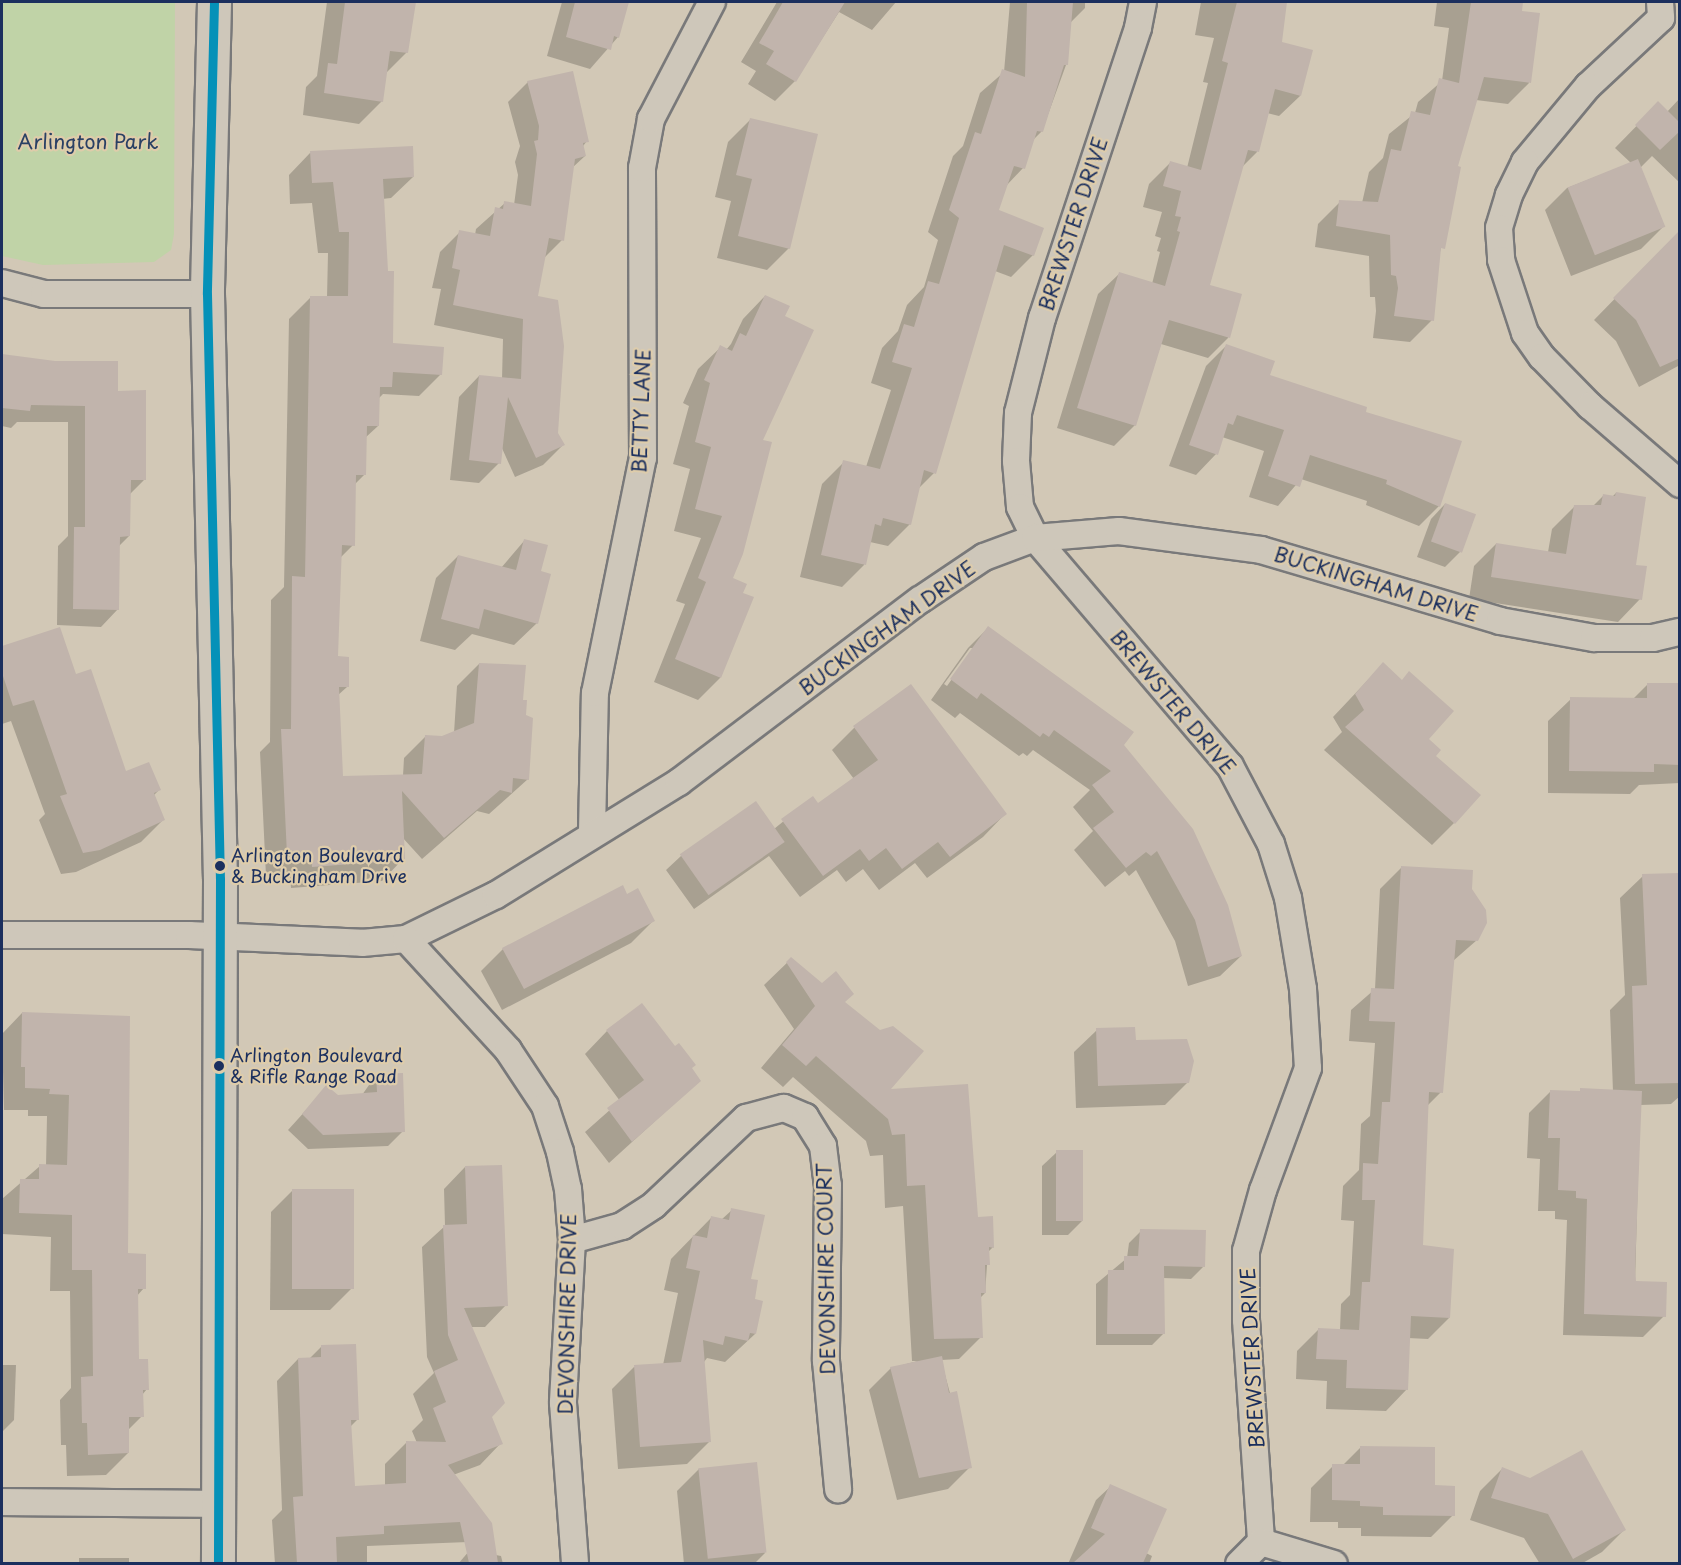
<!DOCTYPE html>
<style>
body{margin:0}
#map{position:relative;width:1681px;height:1565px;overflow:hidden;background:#d2c8b6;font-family:"Playpen Sans",sans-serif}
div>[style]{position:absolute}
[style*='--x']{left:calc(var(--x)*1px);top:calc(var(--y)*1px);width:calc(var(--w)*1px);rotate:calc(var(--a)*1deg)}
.green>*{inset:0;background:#c0d3a7}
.shadow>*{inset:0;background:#0003;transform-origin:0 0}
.building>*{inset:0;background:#c1b4ac;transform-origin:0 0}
.roads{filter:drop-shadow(2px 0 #79797a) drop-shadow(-2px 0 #79797a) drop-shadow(0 2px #79797a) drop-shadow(0 -2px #79797a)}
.street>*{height:26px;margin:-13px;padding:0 13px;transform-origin:13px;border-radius:13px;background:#cec7ba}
.secondary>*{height:33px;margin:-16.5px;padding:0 16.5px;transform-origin:16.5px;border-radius:16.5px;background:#cec7ba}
.bus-1>*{height:9px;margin:-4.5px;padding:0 4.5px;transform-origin:4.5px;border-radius:4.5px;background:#0591b8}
.dots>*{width:16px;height:16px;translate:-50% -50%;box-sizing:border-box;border:3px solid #deccaa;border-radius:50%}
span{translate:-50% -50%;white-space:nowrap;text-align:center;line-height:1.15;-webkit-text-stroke:4.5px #deccaa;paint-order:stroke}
.bus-label{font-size:18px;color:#1b2f5e}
.left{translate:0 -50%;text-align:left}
.park-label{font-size:20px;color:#2a4064}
.street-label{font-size:20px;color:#1b2f5e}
.frame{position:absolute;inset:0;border:3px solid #1b2f5e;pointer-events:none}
</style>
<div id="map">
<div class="green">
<div style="clip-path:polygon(2px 2px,175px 2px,174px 234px,171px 250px,154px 262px,43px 265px,2px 256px)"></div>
</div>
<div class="shadow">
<div style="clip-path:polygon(327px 2px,414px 3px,407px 52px,386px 73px,382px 101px,359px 124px,303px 115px,306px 87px,317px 76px)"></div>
<div style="clip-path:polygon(562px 2px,627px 2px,618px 37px,590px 69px,547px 56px)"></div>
<div style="clip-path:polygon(777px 2px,896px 2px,872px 30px,839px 12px,795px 81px,775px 101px,748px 84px,756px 71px,741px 62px)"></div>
<div style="clip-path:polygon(1010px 2px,1085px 2px,1085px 8px,1070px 23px,1066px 65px,1042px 131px,1033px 140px,1023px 168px,1006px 186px,997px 211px,1033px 255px,1011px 277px,995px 271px,934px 473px,918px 489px,910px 524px,888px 546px,870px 542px,864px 565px,842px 587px,800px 577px,822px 484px,844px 462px,866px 467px,891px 390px,871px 383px,882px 348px,898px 331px,907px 305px,924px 287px,938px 240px,928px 232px,953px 156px,963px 146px,980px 93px,1004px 72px)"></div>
<div style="clip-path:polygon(1201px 2px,1285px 2px,1281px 43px,1300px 96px,1279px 116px,1267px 113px,1257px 152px,1242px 167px,1209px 286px,1241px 295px,1228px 338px,1208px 358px,1161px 344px,1135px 425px,1114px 446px,1057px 428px,1098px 294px,1119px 274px,1152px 284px,1160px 252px,1157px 251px,1161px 238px,1155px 236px,1162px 212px,1143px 207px,1149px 184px,1170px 163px,1187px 168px,1208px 83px,1203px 82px,1214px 38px,1195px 35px)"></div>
<div style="clip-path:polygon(1437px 2px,1521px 2px,1529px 83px,1508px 104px,1476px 100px,1456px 167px,1440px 252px,1432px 320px,1410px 342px,1373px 338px,1376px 311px,1375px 297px,1370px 297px,1369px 256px,1315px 247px,1318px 224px,1340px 202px,1362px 203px,1369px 172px,1383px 158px,1389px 134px,1415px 113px,1418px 102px,1442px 81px,1449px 28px,1434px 26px)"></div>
<div style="clip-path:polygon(528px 82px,587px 141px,583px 146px,585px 156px,572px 168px,562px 240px,543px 259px,536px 297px,557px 433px,563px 445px,543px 465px,515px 477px,501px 446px,499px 463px,479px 483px,450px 480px,459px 397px,479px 376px,502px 379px,503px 339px,434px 325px,441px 289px,432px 288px,440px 252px,460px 232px,475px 235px,476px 229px,505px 203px,514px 205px,518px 175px,515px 162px,520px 146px,508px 102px)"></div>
<div style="clip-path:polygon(1680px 98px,1680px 183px,1652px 156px,1640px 168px,1663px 227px,1641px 249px,1571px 276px,1545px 210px,1567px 188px,1631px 163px,1615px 148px,1658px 104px,1667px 112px)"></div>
<div style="clip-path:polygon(750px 120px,789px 248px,767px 270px,717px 258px,731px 201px,715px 197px,728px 142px)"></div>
<div style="clip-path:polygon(310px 153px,413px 177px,391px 198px,382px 199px,392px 345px,441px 374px,419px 396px,383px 394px,378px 399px,378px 426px,365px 438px,365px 474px,355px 484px,353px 545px,340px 558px,337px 658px,347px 687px,337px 696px,341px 777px,403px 776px,404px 758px,426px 736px,442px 737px,454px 733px,457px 686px,479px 664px,521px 702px,528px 779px,489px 814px,477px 811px,422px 859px,402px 837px,403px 859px,382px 881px,291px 888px,290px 875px,266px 876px,260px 752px,270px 742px,271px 600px,284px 587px,289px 319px,311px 297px,327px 298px,328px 253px,318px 253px,312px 203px,290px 204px,289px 175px)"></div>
<div style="clip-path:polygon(1680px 232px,1680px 365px,1639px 387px,1616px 341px,1594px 320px)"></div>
<div style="clip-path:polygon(765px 296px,783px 317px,731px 578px,720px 678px,698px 700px,654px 682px,685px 604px,676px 601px,701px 538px,674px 531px,690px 469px,673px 464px,689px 406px,683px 403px,698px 369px,721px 347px,726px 350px,731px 344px,743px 319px)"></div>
<div style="clip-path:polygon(1226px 346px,1268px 376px,1364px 413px,1439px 506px,1419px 526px,1366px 505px,1367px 501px,1301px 479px,1278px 506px,1249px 497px,1264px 451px,1222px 437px,1216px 454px,1196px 475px,1169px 466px,1206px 366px)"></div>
<div style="clip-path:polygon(2px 355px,55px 362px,116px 392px,144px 480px,130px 494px,129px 536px,119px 546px,118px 609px,101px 627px,57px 625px,58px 546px,68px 536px,68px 422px,17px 422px,11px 428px,2px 426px)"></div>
<div style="clip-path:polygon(1616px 493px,1640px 599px,1618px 622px,1469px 599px,1474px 566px,1496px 544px,1548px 552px,1552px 529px,1574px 507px,1593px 506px,1603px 496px,1612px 497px)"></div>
<div style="clip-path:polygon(1445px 504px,1460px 552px,1445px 567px,1417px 557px,1431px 519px)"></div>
<div style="clip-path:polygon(524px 541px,539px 572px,537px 623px,514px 645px,472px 634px,455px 650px,420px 641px,436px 578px,458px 556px,501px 568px)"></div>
<div style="clip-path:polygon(evenodd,988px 628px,1122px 745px,1241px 956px,1220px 976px,1188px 986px,1175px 941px,1136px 870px,1129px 876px,1125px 871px,1105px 887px,1074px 850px,1093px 831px,1073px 807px,1090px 790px,1033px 750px,1027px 756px,1023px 753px,1019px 756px,960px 713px,955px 718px,931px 700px,968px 648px,988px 628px,970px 648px,974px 648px,947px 686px,944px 684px,970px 648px)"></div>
<div style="clip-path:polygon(59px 629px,75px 676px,125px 773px,159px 790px,154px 795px,163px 820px,141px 842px,76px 872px,61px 874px,39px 820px,45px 814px,11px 721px,2px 724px,2px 647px)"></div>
<div style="clip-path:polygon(1383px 664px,1427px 739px,1454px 823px,1432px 845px,1324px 750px,1342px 732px,1333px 717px)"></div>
<div style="clip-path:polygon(1648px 684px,1680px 685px,1680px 783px,1639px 785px,1630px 794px,1548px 793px,1548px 721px,1571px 699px,1632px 700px)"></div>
<div style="clip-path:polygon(910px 686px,1005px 814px,983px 837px,927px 878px,915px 863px,879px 890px,863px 869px,846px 882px,837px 870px,800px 897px,769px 856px,694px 909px,666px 870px,681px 856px,774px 829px,812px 798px,818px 805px,854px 779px,832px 750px,854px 728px)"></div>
<div style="clip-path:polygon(1401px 868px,1471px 890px,1477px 940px,1453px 961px,1441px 1092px,1427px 1106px,1421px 1246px,1449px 1318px,1428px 1339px,1408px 1338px,1407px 1389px,1386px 1411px,1326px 1409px,1327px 1381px,1296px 1379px,1297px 1351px,1318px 1330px,1340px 1330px,1341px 1304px,1350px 1295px,1354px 1221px,1341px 1220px,1343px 1186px,1359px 1170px,1361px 1124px,1370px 1116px,1375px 1043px,1349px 1041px,1351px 1010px,1375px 989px,1380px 889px)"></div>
<div style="clip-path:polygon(1643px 876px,1680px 1014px,1680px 1096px,1671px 1104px,1640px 1105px,1635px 1282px,1664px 1316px,1643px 1337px,1563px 1335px,1567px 1220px,1555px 1219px,1555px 1211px,1538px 1211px,1540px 1159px,1527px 1158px,1529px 1113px,1551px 1091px,1613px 1092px,1610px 1010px,1625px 995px,1620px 898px)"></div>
<div style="clip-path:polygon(627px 896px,653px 921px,631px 943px,502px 1010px,481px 971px,503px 949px)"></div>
<div style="clip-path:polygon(791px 959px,843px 1002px,888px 1091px,993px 1247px,988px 1252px,985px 1293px,980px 1298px,981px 1337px,959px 1359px,941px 1360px,970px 1467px,948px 1489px,897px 1500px,869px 1390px,891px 1368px,918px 1361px,912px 1361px,903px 1206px,885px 1208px,883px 1155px,870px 1156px,866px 1141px,793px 1077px,783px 1087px,761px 1068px,794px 1029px,764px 985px)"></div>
<div style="clip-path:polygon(22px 1013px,128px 1018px,127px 1255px,144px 1288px,136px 1297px,138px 1361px,147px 1389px,142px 1395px,142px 1416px,127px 1431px,128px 1453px,106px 1475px,67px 1476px,66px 1445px,61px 1445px,60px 1400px,71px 1388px,70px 1291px,50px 1291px,51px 1237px,2px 1234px,2px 1199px,40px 1166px,46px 1166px,47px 1116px,28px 1116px,28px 1110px,4px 1110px,2px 1034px)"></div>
<div style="clip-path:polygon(1097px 1030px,1134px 1042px,1188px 1082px,1165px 1105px,1076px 1108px,1074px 1052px)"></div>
<div style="clip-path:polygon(607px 1031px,690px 1069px,699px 1081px,609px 1163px,585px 1132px,620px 1101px,585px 1054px)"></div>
<div style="clip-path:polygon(376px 1075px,403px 1131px,388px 1146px,308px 1149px,288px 1130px,327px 1087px,338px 1096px,362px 1095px)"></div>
<div style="clip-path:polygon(1057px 1152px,1083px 1220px,1068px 1235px,1042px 1235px,1042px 1166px)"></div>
<div style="clip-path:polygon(465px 1167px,506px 1305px,485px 1327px,471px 1327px,490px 1417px,501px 1443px,480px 1465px,453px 1475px,468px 1542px,367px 1546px,367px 1564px,275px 1564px,272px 1520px,282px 1510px,277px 1381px,298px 1359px,309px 1359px,321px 1347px,358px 1419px,350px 1427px,354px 1487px,385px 1486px,385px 1464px,406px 1443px,417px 1443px,412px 1431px,423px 1420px,413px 1394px,434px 1373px,427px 1357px,422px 1247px,445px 1226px,444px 1189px)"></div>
<div style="clip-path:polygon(293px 1190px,352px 1288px,330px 1310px,270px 1310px,271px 1212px)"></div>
<div style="clip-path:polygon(732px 1210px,750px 1280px,755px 1334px,725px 1362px,707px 1358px,704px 1362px,709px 1442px,687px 1464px,618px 1469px,612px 1389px,634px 1367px,663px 1365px,678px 1293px,664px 1290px,671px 1259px,711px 1218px,721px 1220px)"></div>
<div style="clip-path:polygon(1141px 1231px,1203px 1267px,1191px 1279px,1163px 1278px,1164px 1333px,1152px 1345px,1096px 1345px,1096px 1284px,1127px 1258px,1129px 1243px)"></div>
<div style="clip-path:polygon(2px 1365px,16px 1365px,14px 1420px,2px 1432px)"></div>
<div style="clip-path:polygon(1361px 1447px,1433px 1487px,1453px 1515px,1431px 1537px,1361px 1536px,1361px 1528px,1338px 1528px,1338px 1522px,1310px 1522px,1311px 1488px,1333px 1466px,1342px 1466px)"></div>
<div style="clip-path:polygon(699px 1469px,765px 1553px,754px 1564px,684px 1564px,677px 1491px)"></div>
<div style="clip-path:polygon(1502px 1469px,1624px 1530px,1602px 1552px,1581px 1564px,1540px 1564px,1524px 1538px,1470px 1520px,1480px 1491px)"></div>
<div style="clip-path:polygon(1111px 1486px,1146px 1553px,1152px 1556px,1149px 1564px,1068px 1564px,1096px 1500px)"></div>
<div style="clip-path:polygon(470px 1550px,501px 1556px,503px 1564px,458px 1564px)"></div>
<div style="left:79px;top:1558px;width:50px;height:8px"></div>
</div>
<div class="building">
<div style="clip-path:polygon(345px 2px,416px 2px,408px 53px,390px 51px,383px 102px,324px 93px,328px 63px,337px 64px)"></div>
<div style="clip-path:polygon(575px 2px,629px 2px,619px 38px,614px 36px,611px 50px,566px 37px)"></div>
<div style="clip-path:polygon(783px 2px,845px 2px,796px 82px,766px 64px,774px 51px,759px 43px)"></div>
<div style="clip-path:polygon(1027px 2px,1073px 2px,1068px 65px,1064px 65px,1043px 132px,1037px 131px,1025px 169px,1014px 166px,999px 210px,1044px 228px,1034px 256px,1004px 245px,936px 474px,924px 470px,911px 525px,883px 518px,881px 526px,875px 524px,866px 565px,821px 555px,843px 460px,880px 469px,912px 368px,892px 362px,904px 324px,914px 327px,928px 281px,939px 284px,959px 218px,949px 210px,975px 132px,981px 134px,1002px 69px,1025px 77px)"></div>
<div style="clip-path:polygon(1237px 2px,1287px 2px,1282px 42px,1313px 50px,1301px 96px,1275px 89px,1259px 152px,1248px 150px,1210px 285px,1242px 294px,1230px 338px,1169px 320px,1136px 426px,1077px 408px,1119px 272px,1165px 286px,1180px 232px,1177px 231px,1181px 217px,1175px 216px,1181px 191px,1163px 186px,1170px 161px,1201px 170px,1228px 63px,1222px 61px)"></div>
<div style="clip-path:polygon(1471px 2px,1523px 2px,1522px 11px,1540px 13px,1531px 83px,1484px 77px,1458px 166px,1461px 167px,1445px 249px,1441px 248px,1434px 321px,1394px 316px,1398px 288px,1396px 276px,1391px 275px,1390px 235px,1336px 226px,1339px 200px,1378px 202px,1391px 149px,1401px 151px,1411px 111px,1430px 115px,1439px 78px,1459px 83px)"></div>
<div style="clip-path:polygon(573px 71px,589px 142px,583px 143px,586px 156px,575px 159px,564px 241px,549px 238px,538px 296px,558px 300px,564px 346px,558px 433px,565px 445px,536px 458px,508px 397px,501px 464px,469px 460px,479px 375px,521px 379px,523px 319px,453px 305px,460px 270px,452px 268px,459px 230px,490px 236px,495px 207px,503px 209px,504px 201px,531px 206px,537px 154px,534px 141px,538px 140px,539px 126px,527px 81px)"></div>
<div style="clip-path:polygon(1658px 101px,1680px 123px,1680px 131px,1660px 150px,1635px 125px)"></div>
<div style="clip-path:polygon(750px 118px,818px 134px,790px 249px,738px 236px,752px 179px,736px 175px)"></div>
<div style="clip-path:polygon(413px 146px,414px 177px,383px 179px,388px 271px,394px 271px,393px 343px,444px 347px,442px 375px,393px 372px,392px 387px,380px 387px,379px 426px,367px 426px,366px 475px,356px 475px,355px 546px,342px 545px,338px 656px,349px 657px,349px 687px,339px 687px,343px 776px,422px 774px,425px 735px,442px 736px,474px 723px,479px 663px,526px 665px,523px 700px,527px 700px,526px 715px,533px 718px,529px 780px,513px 778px,512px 793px,500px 790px,444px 838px,402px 791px,405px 860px,312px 867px,311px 854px,287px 855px,281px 729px,291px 729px,292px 576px,305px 577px,310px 296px,348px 296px,349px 232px,339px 232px,333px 182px,312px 183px,310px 151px)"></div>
<div style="left:1638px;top:159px;width:73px;height:76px;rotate:68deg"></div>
<div style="clip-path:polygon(1680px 230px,1680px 358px,1660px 367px,1636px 320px,1613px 298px)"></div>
<div style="clip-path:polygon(765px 295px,790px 306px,785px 316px,814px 330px,763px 440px,772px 442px,743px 554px,733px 578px,747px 584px,743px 593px,754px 597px,721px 678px,675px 659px,706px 582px,698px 578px,722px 516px,695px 509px,711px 447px,695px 442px,710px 383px,704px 380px,720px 345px,732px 351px,740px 333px,746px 336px)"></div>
<div style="clip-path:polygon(1226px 344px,1275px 361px,1270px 375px,1367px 407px,1366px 412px,1462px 441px,1440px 507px,1386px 484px,1387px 480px,1310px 455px,1300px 487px,1268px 476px,1284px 430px,1237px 415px,1233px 425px,1228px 423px,1218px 455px,1189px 445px)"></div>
<div style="clip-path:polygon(2px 354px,55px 361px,118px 361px,118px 391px,146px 390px,146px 480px,131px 480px,130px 536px,120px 537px,119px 610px,73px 609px,74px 527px,85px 527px,85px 406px,31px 405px,30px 411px,2px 408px)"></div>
<div style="clip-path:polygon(1616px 492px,1646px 497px,1636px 565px,1647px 566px,1642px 600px,1491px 577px,1496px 543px,1566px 554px,1574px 505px,1601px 505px,1603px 494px,1615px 496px)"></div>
<div style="left:1445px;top:503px;width:33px;height:41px;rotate:20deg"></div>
<div style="clip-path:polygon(524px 539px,548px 545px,541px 571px,551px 574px,538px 624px,484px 609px,479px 629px,441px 619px,458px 555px,516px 570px)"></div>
<div style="clip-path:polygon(988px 626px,1134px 732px,1124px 745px,1193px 829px,1228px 905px,1242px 956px,1208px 967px,1195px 920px,1157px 851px,1151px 856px,1146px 852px,1126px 868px,1093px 828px,1114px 812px,1092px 785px,1111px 771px,1054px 730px,1049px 737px,1043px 733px,1040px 737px,981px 693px,977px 699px,950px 679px)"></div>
<div style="clip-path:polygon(60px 627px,76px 674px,91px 669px,126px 771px,149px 762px,161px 790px,154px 793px,165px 820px,100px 850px,83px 853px,60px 796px,67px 794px,34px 700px,13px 706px,2px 673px,2px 646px)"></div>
<div style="clip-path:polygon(1383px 662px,1402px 680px,1409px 671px,1454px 711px,1429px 739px,1441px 750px,1436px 756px,1481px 795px,1455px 824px,1345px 727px,1364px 710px,1355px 694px)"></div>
<div style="clip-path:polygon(1647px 683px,1680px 683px,1680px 765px,1654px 764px,1654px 772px,1569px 771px,1570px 697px,1647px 698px)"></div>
<div style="clip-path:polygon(911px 684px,1007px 814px,950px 857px,938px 842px,902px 869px,886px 848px,869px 861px,860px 849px,823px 876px,781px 819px,813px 796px,818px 803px,878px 760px,853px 726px)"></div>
<div style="left:756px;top:801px;width:50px;height:93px;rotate:55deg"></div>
<div style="clip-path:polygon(1401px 866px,1473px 870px,1472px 889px,1486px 910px,1487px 923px,1478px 941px,1456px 940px,1443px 1093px,1429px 1092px,1423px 1245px,1454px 1249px,1450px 1318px,1411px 1316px,1408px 1390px,1346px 1388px,1347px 1360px,1316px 1359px,1318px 1328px,1359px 1330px,1362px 1282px,1370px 1282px,1375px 1200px,1362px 1200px,1363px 1163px,1378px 1164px,1382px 1102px,1390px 1102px,1395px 1022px,1369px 1021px,1371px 988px,1394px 989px)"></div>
<div style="clip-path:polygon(1680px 873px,1680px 1083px,1635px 1084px,1632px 986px,1647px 985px,1642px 874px)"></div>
<div style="clip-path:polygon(623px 885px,627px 894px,638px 888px,655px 921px,524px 989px,502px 948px)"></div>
<div style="clip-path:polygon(791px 957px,822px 983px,836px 971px,854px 994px,845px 1002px,880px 1030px,893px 1026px,924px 1051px,891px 1089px,968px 1084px,978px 1217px,993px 1216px,994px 1248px,989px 1247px,990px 1265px,985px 1265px,986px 1293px,981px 1293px,983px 1338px,934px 1339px,925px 1185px,907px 1186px,905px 1134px,892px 1135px,888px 1119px,816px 1056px,806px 1066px,782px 1045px,815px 1006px,786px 962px)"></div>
<div style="clip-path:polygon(642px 1003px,675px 1046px,679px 1043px,696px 1065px,692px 1068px,701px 1081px,632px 1142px,607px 1108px,644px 1080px,606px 1030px)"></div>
<div style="clip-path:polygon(22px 1012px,130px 1016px,128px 1253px,146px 1254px,146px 1289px,138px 1289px,139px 1359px,148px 1359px,149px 1390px,143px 1390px,144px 1417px,129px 1417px,129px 1453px,88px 1455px,87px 1423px,82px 1423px,81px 1377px,93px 1376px,92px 1270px,72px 1270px,72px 1215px,19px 1213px,20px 1179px,39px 1179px,39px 1164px,67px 1165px,69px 1095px,49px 1094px,50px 1089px,25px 1088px,25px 1067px,21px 1067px)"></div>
<div style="clip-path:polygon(1135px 1027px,1136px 1040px,1187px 1039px,1194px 1061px,1189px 1083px,1098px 1086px,1096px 1028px)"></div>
<div style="clip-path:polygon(403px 1073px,405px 1132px,323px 1135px,302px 1114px,326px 1085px,338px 1095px,377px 1092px,376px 1074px)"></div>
<div style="clip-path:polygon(1580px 1088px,1642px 1091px,1635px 1269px,1636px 1281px,1667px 1282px,1666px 1317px,1584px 1314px,1587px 1199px,1576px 1198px,1576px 1191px,1558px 1190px,1560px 1138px,1548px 1138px,1550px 1090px,1580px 1091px)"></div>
<div style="left:1056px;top:1150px;width:27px;height:71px"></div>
<div style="clip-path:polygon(502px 1165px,508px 1306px,464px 1308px,505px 1403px,492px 1417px,503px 1444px,448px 1465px,492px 1523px,498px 1563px,469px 1563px,460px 1522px,384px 1526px,384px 1534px,336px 1537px,337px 1563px,297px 1563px,293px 1497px,303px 1496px,298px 1358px,321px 1357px,321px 1345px,356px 1344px,359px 1420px,351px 1420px,355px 1486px,406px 1483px,406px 1441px,446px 1442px,433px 1408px,446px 1402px,434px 1371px,458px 1360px,448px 1335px,443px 1225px,467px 1224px,465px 1166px)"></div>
<div style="left:292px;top:1189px;width:62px;height:100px"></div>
<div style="clip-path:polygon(731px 1208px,765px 1215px,751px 1279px,758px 1280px,755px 1299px,763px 1301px,756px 1334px,750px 1333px,748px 1341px,725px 1336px,723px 1345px,703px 1340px,711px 1442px,640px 1447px,634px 1365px,681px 1362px,700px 1271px,686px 1268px,693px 1235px,707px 1238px,711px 1216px,729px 1220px)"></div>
<div style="clip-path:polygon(1140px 1229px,1206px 1230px,1205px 1267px,1164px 1266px,1165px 1334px,1107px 1334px,1108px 1270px,1124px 1270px,1124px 1256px,1138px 1256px)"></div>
<div style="clip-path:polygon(942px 1356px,949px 1393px,957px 1391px,972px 1468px,919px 1478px,890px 1367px)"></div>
<div style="clip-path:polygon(1360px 1446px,1435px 1447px,1435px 1485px,1455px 1486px,1455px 1516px,1383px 1515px,1383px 1507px,1360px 1506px,1360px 1501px,1332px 1500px,1332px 1464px,1360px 1464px)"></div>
<div style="clip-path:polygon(1582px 1450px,1626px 1530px,1573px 1559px,1548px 1514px,1491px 1498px,1502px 1467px,1530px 1478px)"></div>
<div style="left:757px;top:1462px;width:91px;height:59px;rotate:84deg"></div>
<div style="clip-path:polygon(1110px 1484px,1167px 1509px,1143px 1563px,1073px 1563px,1105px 1534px,1091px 1528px)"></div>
</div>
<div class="roads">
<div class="street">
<div style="--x:1143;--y:2;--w:26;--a:101"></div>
<div style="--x:1138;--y:28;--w:305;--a:108.3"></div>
<div style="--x:1042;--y:318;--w:98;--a:104.2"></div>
<div style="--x:1018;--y:413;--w:48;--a:92.4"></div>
<div style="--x:1016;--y:461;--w:46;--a:85"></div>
<div style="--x:1020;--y:507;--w:34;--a:64"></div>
<div style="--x:1035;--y:538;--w:300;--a:49.5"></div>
<div style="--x:1230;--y:766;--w:88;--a:62.3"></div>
<div style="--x:1271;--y:844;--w:57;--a:72.5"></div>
<div style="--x:1288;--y:898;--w:92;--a:80.6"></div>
<div style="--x:1303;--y:989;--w:79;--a:86.4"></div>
<div style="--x:1308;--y:1068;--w:130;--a:110.2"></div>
<div style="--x:1263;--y:1190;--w:63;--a:105.6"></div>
<div style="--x:1246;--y:1251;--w:69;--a:90"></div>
<div style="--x:1246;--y:1320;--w:223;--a:86.1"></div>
<div style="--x:1261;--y:1542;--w:31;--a:135"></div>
<div style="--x:1660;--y:2;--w:16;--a:86"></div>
<div style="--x:1661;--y:18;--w:100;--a:137"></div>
<div style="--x:1588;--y:86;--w:99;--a:129.7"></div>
<div style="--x:1525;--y:162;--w:37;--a:116"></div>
<div style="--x:1509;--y:195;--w:34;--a:107"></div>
<div style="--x:1499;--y:228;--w:32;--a:86"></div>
<div style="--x:1501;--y:260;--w:77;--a:71.8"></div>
<div style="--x:1525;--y:333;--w:29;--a:55"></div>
<div style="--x:1542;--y:357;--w:69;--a:45.6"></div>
<div style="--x:1590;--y:406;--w:119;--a:40.9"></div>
<div style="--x:2;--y:283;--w:43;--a:14.7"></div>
<div style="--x:44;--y:294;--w:163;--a:0"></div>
<div style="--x:592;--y:832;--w:139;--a:-88.8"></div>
<div style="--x:595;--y:693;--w:240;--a:-78.5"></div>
<div style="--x:643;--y:458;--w:290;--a:-90.2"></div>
<div style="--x:642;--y:168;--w:50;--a:-79.6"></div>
<div style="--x:651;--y:119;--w:132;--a:-62.5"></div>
<div style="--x:2;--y:935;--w:187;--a:0"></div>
<div style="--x:189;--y:935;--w:173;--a:2.6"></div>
<div style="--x:362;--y:943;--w:44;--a:-5.2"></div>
<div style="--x:406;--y:939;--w:100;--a:-26.1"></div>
<div style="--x:496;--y:895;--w:215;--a:-31.7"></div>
<div style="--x:679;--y:782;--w:302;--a:-37.1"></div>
<div style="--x:920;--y:600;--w:77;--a:-33.9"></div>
<div style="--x:984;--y:557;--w:54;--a:-20.4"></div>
<div style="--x:1035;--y:538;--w:84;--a:-4.8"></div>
<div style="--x:1119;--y:531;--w:143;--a:7.6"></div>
<div style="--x:1261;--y:550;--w:249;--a:16.5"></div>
<div style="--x:1500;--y:621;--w:96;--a:10.3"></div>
<div style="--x:1594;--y:638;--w:59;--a:0"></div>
<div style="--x:1653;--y:638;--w:28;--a:-13"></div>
<div style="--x:406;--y:939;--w:151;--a:47.4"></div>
<div style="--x:508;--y:1050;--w:67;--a:56.5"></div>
<div style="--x:545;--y:1106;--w:48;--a:71.9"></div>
<div style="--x:560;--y:1152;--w:38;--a:78"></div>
<div style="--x:568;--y:1189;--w:51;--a:85.5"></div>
<div style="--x:572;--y:1240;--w:163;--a:93.2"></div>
<div style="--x:563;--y:1403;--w:161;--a:85.7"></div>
<div style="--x:572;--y:1240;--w:52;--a:-15.6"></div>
<div style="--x:622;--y:1226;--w:38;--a:-33"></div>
<div style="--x:654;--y:1205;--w:127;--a:-43.4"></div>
<div style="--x:746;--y:1118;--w:39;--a:-15"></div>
<div style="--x:784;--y:1108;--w:23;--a:23"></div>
<div style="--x:805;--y:1117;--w:34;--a:58"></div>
<div style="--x:823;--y:1146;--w:39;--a:83"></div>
<div style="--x:828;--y:1185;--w:176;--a:90.7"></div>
<div style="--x:826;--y:1361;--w:129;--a:84.6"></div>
<div style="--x:2;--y:1502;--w:215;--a:0.5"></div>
<div style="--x:1261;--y:1542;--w:76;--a:16.8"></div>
</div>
<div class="secondary">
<div style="--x:214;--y:2;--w:292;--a:91.4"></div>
<div style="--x:207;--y:294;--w:585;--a:88.73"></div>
<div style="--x:220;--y:879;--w:685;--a:90.17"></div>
</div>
</div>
<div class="bus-1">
<div style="--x:214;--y:2;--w:292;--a:91.4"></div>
<div style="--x:207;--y:294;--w:585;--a:88.73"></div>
<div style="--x:220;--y:879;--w:685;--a:90.17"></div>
</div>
<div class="dots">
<div style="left:220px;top:866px;background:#1b2f5e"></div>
<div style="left:219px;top:1066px;background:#1b2f5e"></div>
</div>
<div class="bus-label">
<span class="left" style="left:231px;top:866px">Arlington Boulevard<br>&amp; Buckingham Drive</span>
<span class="left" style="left:230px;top:1066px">Arlington Boulevard<br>&amp; Rifle Range Road</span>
</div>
<div class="park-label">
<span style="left:88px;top:141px">Arlington Park</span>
</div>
<div class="street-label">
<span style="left:1073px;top:224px;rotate:-72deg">BREWSTER DRIVE</span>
<span style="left:641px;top:411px;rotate:-88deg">BETTY LANE</span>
<span style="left:1376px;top:584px;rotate:17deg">BUCKINGHAM DRIVE</span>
<span style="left:887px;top:628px;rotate:-36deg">BUCKINGHAM DRIVE</span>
<span style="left:1173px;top:702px;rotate:50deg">BREWSTER DRIVE</span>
<span style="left:826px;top:1269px;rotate:-91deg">DEVONSHIRE COURT</span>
<span style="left:567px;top:1314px;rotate:-89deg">DEVONSHIRE DRIVE</span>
<span style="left:1252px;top:1358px;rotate:-93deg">BREWSTER DRIVE</span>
</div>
<div class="frame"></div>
</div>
